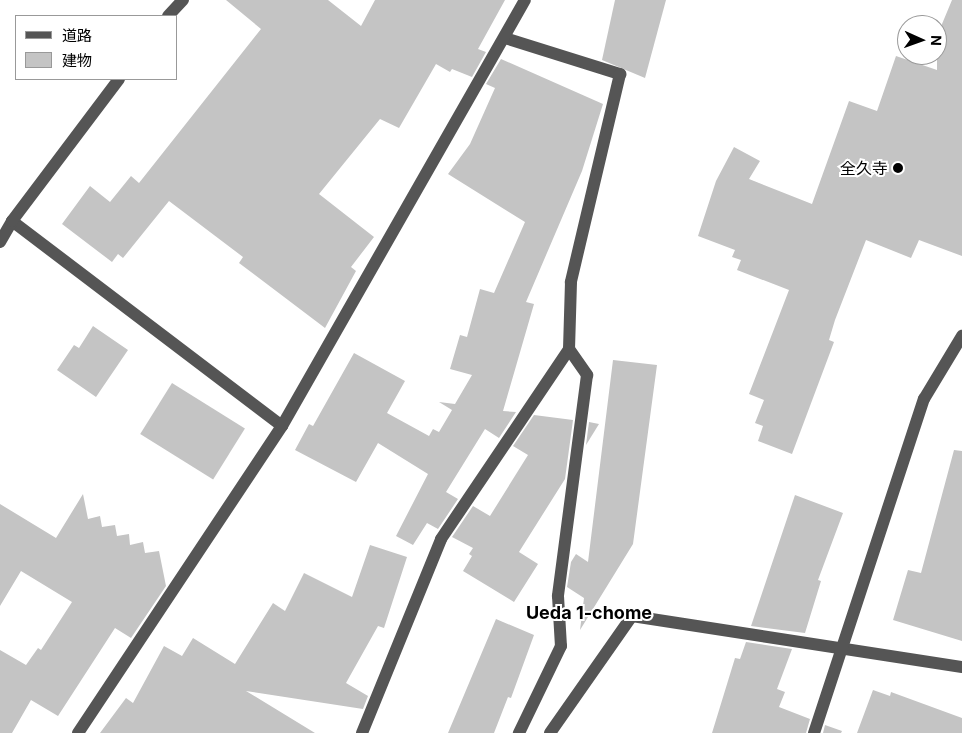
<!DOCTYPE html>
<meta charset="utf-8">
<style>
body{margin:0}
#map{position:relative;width:962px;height:733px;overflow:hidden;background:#fff;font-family:Inter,"Noto Sans JP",sans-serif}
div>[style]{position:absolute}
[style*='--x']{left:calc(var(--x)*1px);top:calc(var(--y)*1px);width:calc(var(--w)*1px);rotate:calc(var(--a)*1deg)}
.building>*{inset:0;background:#c4c4c4;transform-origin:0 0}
.minor>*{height:12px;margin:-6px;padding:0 6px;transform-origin:6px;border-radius:6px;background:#555}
.dots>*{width:14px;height:14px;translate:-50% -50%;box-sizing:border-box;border:2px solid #fff;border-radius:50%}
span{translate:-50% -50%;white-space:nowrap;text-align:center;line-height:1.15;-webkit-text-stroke:4px #fff;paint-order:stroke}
.poi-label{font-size:16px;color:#000}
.right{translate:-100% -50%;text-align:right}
.neighbourhood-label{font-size:18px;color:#000;font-weight:700}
.legend{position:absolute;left:15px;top:15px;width:162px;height:65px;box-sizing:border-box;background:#fff;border:1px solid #999;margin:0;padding:6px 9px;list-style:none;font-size:15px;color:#000}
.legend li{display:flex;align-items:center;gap:10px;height:25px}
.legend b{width:25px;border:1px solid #999}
.north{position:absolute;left:897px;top:15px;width:50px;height:50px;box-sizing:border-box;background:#fff;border:1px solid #999;border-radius:50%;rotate:92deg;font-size:14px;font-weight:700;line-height:20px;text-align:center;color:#000}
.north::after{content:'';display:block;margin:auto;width:18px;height:22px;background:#000;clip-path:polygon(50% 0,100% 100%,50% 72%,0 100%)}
</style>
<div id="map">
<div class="building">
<div style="clip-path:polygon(226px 0,328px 0,361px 26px,375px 0,505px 0,478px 49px,486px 52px,472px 77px,452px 69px,450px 72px,436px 64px,399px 128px,380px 119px,319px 194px,374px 237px,351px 267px,356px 271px,325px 328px,239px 263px,243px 257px,169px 201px,123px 258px,118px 254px,112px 262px,62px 224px,90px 186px,110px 202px,131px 176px,139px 183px,261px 29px)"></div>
<div style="clip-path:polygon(615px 0,666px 0,645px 78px,602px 60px)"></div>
<div style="clip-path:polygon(952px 0,962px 0,962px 256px,919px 240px,911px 258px,866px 240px,835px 320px,829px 340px,834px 342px,792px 454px,758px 441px,763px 426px,755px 423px,764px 400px,749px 394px,789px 290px,737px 270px,741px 260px,732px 257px,735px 250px,698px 236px,716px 181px,734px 147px,760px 161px,749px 179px,812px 204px,849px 101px,877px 111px,896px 56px,937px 70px,937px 36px)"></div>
<div style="clip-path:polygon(501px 59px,603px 104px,582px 171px,526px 302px,534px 304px,503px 411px,516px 412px,499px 438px,485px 429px,446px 492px,458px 499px,438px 529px,427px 523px,413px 545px,396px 536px,428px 474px,378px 443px,356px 482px,295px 450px,309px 424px,313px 426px,354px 353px,405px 381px,387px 413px,429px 436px,433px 429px,439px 432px,452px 410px,439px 402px,455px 404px,472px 375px,450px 369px,460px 335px,467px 337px,480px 289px,494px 293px,525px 222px,448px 174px,470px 144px,495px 88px,486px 84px)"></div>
<div style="clip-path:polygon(93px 326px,128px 350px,96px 397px,57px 370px,74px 345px,79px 348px)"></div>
<div style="clip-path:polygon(613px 360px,657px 365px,633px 544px,580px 630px,584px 598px,567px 587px,571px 562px,576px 554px,588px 562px)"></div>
<div style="left:172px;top:383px;width:86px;height:60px;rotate:32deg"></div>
<div style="clip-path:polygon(534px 415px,573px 420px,565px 479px,519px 552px,538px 564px,514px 602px,463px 571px,472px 556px,469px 554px,473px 548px,452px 537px,473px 506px,490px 516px,528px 455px,513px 446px)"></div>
<div style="clip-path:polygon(589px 422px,599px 424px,586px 445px)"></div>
<div style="clip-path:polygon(954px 450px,962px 451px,962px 641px,893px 620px,908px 570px,921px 573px)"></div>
<div style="clip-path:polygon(83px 494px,88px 519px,100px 516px,102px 527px,115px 525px,117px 536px,129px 534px,130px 545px,143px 542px,145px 553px,159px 551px,166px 586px,131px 638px,115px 628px,58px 716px,31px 700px,12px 733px,0 733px,0 650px,26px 665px,38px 648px,41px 650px,72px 602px,21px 571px,0 606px,0 504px,56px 538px)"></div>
<div style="clip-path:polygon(795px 495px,843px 513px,818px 580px,821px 581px,805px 633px,751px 626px)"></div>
<div style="clip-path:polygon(370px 545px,407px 557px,384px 628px,378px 626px,346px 683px,368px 696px,363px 709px,246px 691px,315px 733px,100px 733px,126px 698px,133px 703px,164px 646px,182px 656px,193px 638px,235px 664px,273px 603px,285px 611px,304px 573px,352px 597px)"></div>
<div style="clip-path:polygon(496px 619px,534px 635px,511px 698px,508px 697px,494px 733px,448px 733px)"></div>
<div style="clip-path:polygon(746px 642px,792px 649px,777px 689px,785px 692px,779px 707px,810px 719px,806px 733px,712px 733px,735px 658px,740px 659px)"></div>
<div style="clip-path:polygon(873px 690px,890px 696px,891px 692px,962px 718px,962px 733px,857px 733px)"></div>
<div style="clip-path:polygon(825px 725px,842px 731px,841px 733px,823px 733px)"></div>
</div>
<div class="minor">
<div style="--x:168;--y:16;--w:22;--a:-47"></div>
<div style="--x:505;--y:38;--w:121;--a:17.4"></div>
<div style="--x:620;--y:74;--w:214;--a:103.3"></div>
<div style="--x:571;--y:282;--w:67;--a:91.7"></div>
<div style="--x:12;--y:221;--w:339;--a:37.2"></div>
<div style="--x:0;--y:242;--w:24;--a:-60"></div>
<div style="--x:12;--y:221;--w:178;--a:-53"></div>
<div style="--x:78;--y:733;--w:369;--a:-56.4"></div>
<div style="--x:282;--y:426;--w:490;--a:-60.3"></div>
<div style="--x:362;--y:733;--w:209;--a:-67.8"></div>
<div style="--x:441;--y:539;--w:229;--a:-56"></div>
<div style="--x:569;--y:349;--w:32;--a:55"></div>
<div style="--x:587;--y:375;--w:223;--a:97.5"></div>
<div style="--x:558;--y:596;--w:50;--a:86.6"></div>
<div style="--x:561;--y:646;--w:97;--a:115.8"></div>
<div style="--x:550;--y:733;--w:143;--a:-55"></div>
<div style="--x:632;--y:616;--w:334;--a:8.8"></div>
<div style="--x:814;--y:733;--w:352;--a:-71.8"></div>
<div style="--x:924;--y:399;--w:74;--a:-58.9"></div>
</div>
<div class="dots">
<div style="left:898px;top:168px;background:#000"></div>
</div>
<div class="poi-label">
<span class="right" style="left:888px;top:168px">全久寺</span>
</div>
<div class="neighbourhood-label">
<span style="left:589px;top:613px">Ueda 1-chome</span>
</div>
<ul class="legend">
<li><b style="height:6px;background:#555"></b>道路</li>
<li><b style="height:14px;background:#c4c4c4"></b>建物</li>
</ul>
<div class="north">N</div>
</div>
